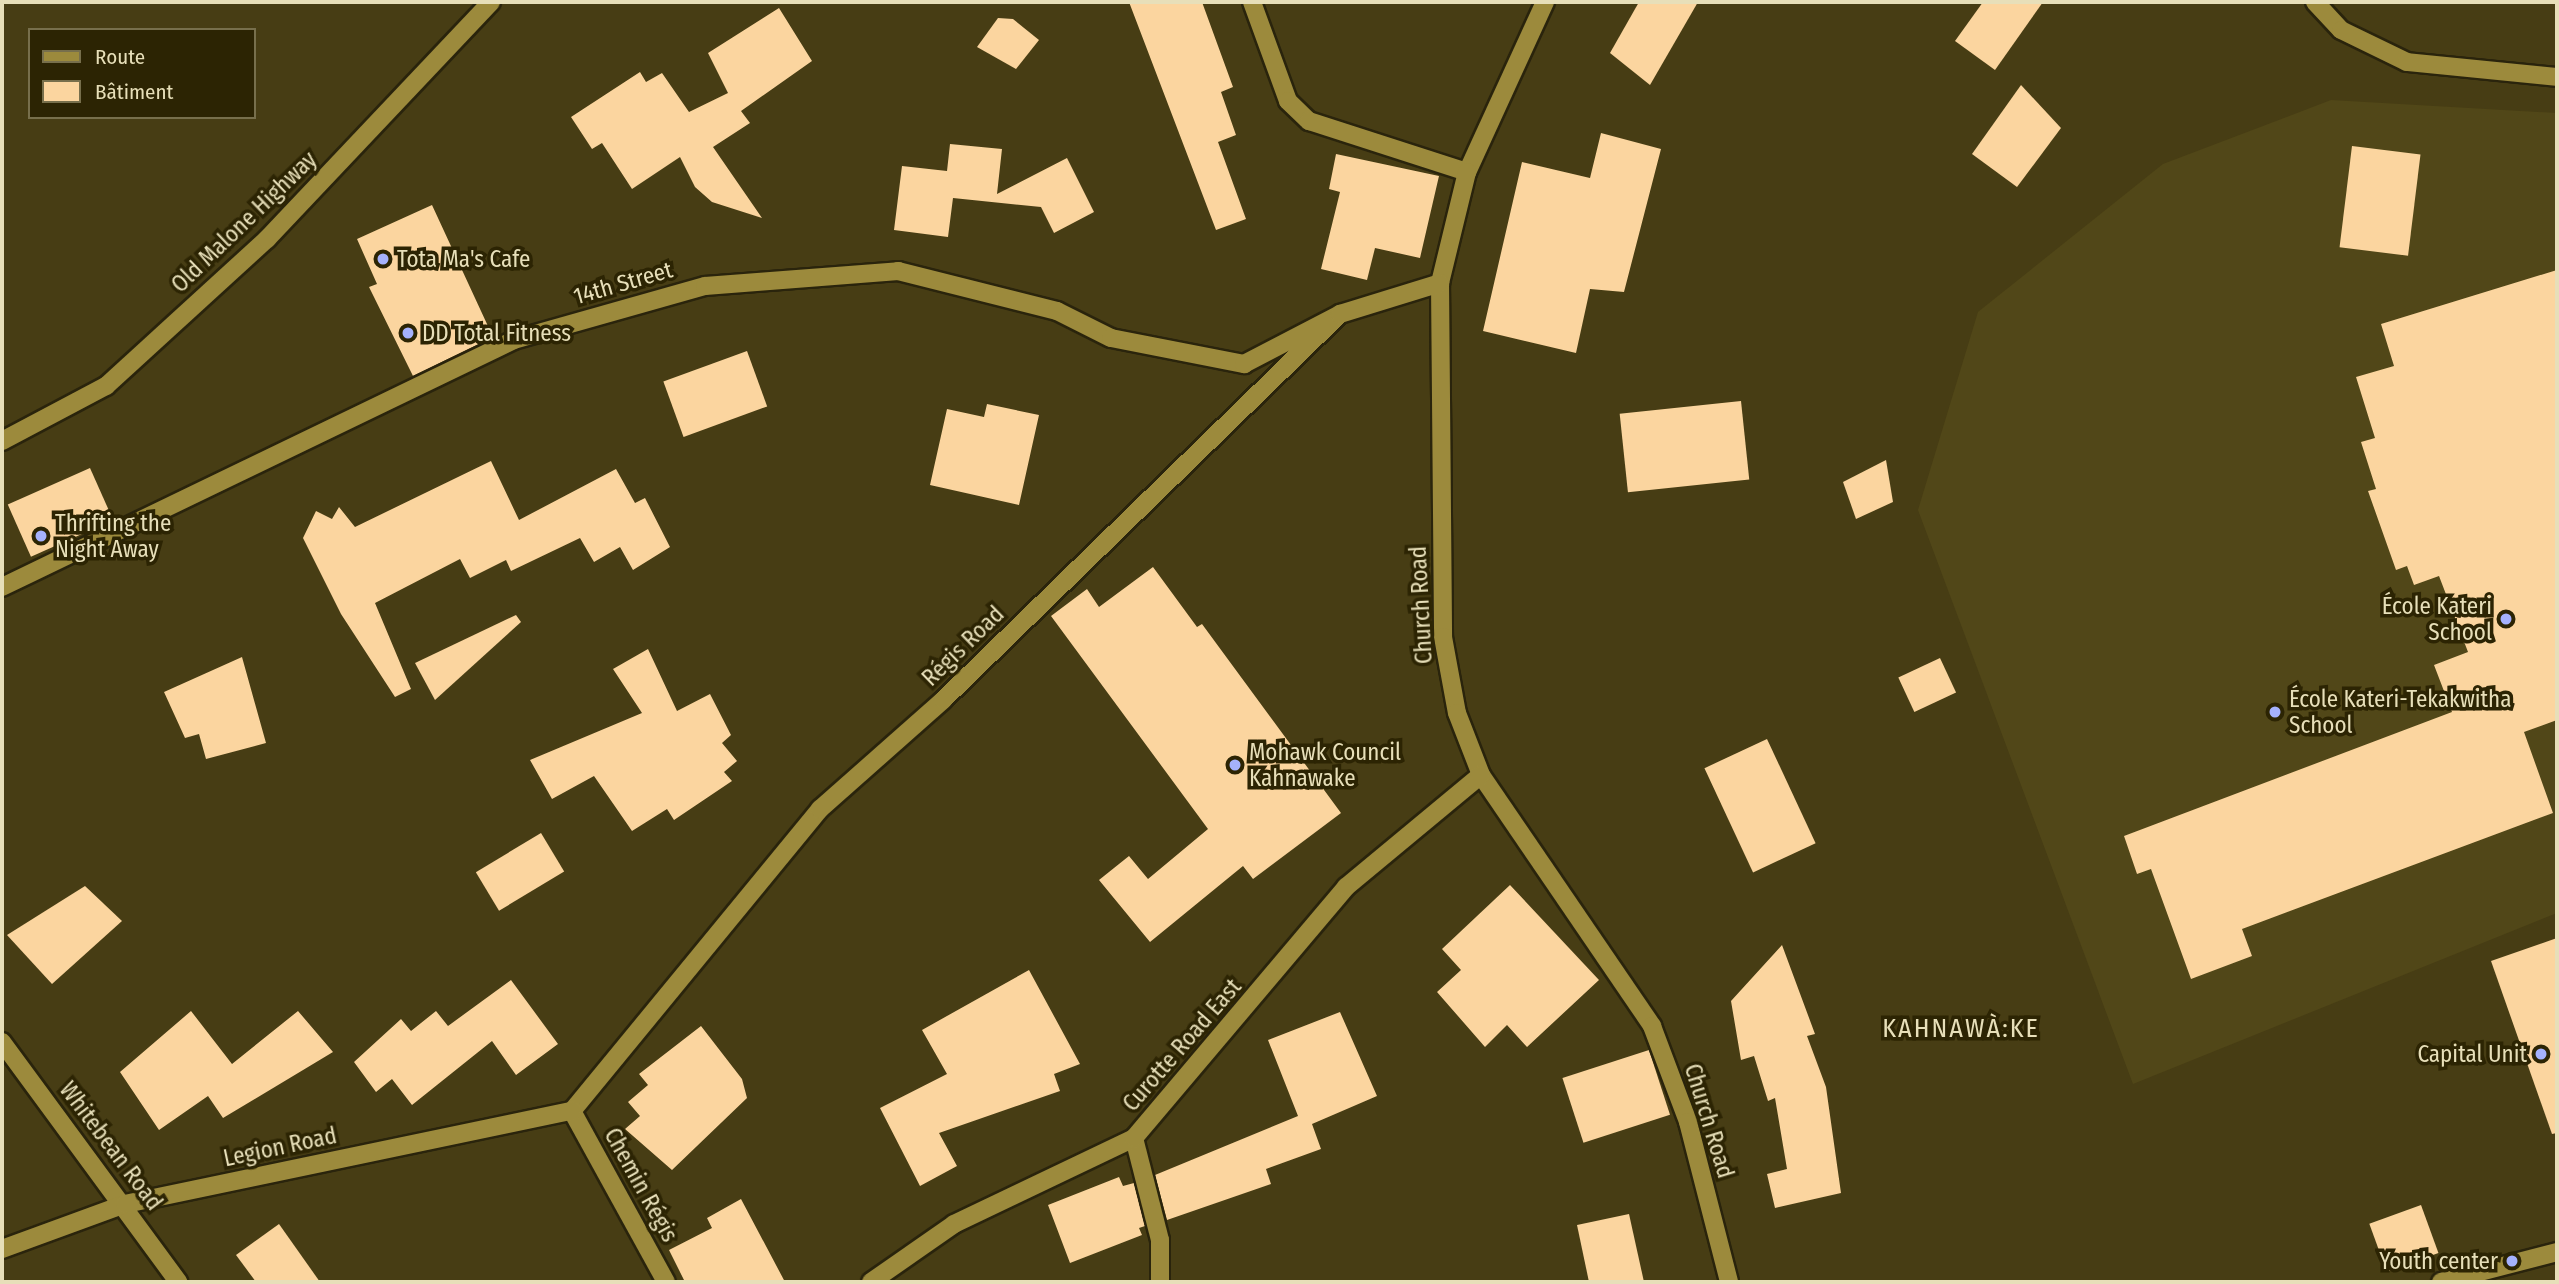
<!DOCTYPE html>
<meta charset="utf-8">
<style>
body{margin:0}
#map{position:relative;width:2559px;height:1284px;overflow:hidden;background:#473d14;font-family:"Fira Sans Condensed",sans-serif}
div>[style]{position:absolute}
[style*='--x']{left:calc(var(--x)*1px);top:calc(var(--y)*1px);width:calc(var(--w)*1px);rotate:calc(var(--a)*1deg)}
.built>*{inset:0;background:#514718}
.building>*{inset:0;background:#fbd59f;transform-origin:0 0}
.roads{filter:drop-shadow(2px 0 #2a240c) drop-shadow(-2px 0 #2a240c) drop-shadow(0 2px #2a240c) drop-shadow(0 -2px #2a240c)}
.street>*{height:18px;margin:-9px;padding:0 9px;transform-origin:9px;border-radius:9px;background:#9c8a3c}
.secondary>*{height:18px;margin:-9px;padding:0 9px;transform-origin:9px;border-radius:9px;background:#9c8a3c}
.dots>*{width:19px;height:19px;translate:-50% -50%;box-sizing:border-box;border:4px solid #2c2403;border-radius:50%}
span{translate:-50% -50%;white-space:nowrap;text-align:center;line-height:1.15;-webkit-text-stroke:7px #2c2403;paint-order:stroke}
.street-label{font-size:23px;color:#e7dfb9}
.poi-label{font-size:23px;color:#e7dfb9}
.left{translate:0 -50%;text-align:left}
.right{translate:-100% -50%;text-align:right}
.quarter-label{font-size:26px;color:#e7dfb9;letter-spacing:2px}
.frame{position:absolute;inset:0;border:4px solid #e7dfb9;pointer-events:none}
.legend{position:absolute;left:28px;top:28px;width:228px;height:91px;box-sizing:border-box;background:#2c2403;border:2px solid #776f4c;margin:0;padding:9px 12px;list-style:none;font-size:21px;color:#e7dfb9}
.legend li{display:flex;align-items:center;gap:14px;height:35px}
.legend b{width:35px;border:2px solid #776f4c}
</style>
<div id="map">
<div class="built">
<div style="clip-path:polygon(2331px 100px,2557px 113px,2557px 913px,2133px 1084px,1918px 510px,1978px 312px,2163px 164px)"></div>
</div>
<div class="building">
<div style="clip-path:polygon(1129px 2px,1202px 2px,1233px 87px,1221px 92px,1236px 135px,1218px 142px,1246px 219px,1216px 230px)"></div>
<div style="clip-path:polygon(1639px 2px,1698px 2px,1650px 85px,1610px 53px)"></div>
<div style="clip-path:polygon(1983px 2px,2043px 2px,1995px 70px,1955px 41px)"></div>
<div style="clip-path:polygon(779px 8px,812px 61px,741px 111px,750px 123px,713px 147px,762px 218px,712px 202px,695px 187px,680px 157px,632px 189px,602px 143px,592px 149px,571px 117px,640px 72px,646px 82px,662px 73px,689px 112px,728px 93px,708px 53px)"></div>
<div style="clip-path:polygon(998px 18px,1013px 19px,1039px 40px,1016px 69px,977px 47px)"></div>
<div style="clip-path:polygon(2021px 85px,2061px 128px,2017px 187px,1972px 154px)"></div>
<div style="clip-path:polygon(1601px 133px,1661px 149px,1624px 292px,1590px 289px,1576px 353px,1483px 331px,1522px 162px,1590px 178px)"></div>
<div style="clip-path:polygon(950px 144px,1002px 149px,997px 194px,1067px 158px,1094px 212px,1054px 233px,1041px 207px,953px 198px,948px 237px,894px 230px,902px 166px,947px 171px)"></div>
<div style="left:2352px;top:146px;width:69px;height:102px;rotate:7deg"></div>
<div style="clip-path:polygon(1336px 154px,1439px 176px,1420px 258px,1375px 248px,1367px 280px,1321px 269px,1340px 192px,1329px 189px)"></div>
<div style="clip-path:polygon(432px 205px,493px 337px,413px 376px,369px 287px,377px 284px,357px 239px)"></div>
<div style="clip-path:polygon(2557px 270px,2557px 720px,2524px 732px,2553px 813px,2242px 929px,2252px 956px,2191px 979px,2151px 869px,2137px 874px,2124px 836px,2452px 712px,2434px 665px,2468px 652px,2439px 576px,2414px 585px,2407px 566px,2396px 570px,2368px 491px,2376px 489px,2361px 442px,2375px 438px,2356px 377px,2394px 366px,2381px 324px)"></div>
<div style="left:747px;top:351px;width:59px;height:89px;rotate:70deg"></div>
<div style="left:1741px;top:401px;width:79px;height:122px;rotate:84deg"></div>
<div style="clip-path:polygon(987px 404px,1039px 415px,1019px 505px,930px 485px,947px 409px,984px 417px)"></div>
<div style="clip-path:polygon(1886px 460px,1893px 502px,1856px 519px,1843px 482px)"></div>
<div style="clip-path:polygon(491px 461px,519px 520px,616px 469px,635px 503px,645px 498px,670px 547px,633px 570px,620px 547px,594px 562px,580px 538px,511px 571px,506px 560px,470px 578px,460px 559px,375px 603px,411px 689px,395px 697px,341px 614px,303px 538px,316px 511px,332px 519px,339px 507px,355px 527px)"></div>
<div style="left:90px;top:468px;width:57px;height:90px;rotate:66deg"></div>
<div style="clip-path:polygon(1153px 567px,1197px 627px,1202px 624px,1341px 813px,1253px 879px,1243px 866px,1150px 942px,1099px 880px,1129px 856px,1148px 879px,1208px 829px,1051px 616px,1087px 589px,1099px 607px)"></div>
<div style="clip-path:polygon(516px 615px,521px 622px,435px 700px,415px 663px)"></div>
<div style="clip-path:polygon(648px 649px,677px 711px,710px 694px,731px 735px,722px 743px,737px 761px,724px 772px,732px 781px,674px 820px,667px 809px,632px 831px,594px 776px,552px 799px,530px 760px,642px 713px,613px 669px)"></div>
<div style="clip-path:polygon(242px 657px,266px 743px,206px 759px,199px 734px,185px 738px,164px 692px)"></div>
<div style="left:1940px;top:658px;width:38px;height:46px;rotate:65deg"></div>
<div style="left:1767px;top:739px;width:115px;height:69px;rotate:65deg"></div>
<div style="left:541px;top:833px;width:45px;height:76px;rotate:59deg"></div>
<div style="clip-path:polygon(1510px 885px,1599px 980px,1527px 1047px,1507px 1025px,1485px 1047px,1437px 992px,1461px 970px,1442px 949px)"></div>
<div style="clip-path:polygon(85px 886px,122px 921px,52px 984px,7px 935px)"></div>
<div style="clip-path:polygon(2557px 938px,2557px 1133px,2552px 1134px,2491px 961px)"></div>
<div style="clip-path:polygon(1782px 945px,1815px 1034px,1807px 1036px,1826px 1087px,1841px 1193px,1775px 1208px,1767px 1174px,1787px 1169px,1775px 1098px,1768px 1101px,1754px 1056px,1741px 1060px,1731px 1001px)"></div>
<div style="clip-path:polygon(1029px 970px,1080px 1064px,1054px 1074px,1060px 1091px,939px 1133px,957px 1166px,920px 1186px,880px 1108px,947px 1074px,922px 1030px)"></div>
<div style="clip-path:polygon(511px 980px,558px 1044px,516px 1075px,492px 1041px,412px 1105px,392px 1079px,376px 1092px,354px 1062px,401px 1019px,411px 1031px,436px 1011px,448px 1026px)"></div>
<div style="clip-path:polygon(191px 1011px,232px 1064px,298px 1011px,333px 1052px,223px 1118px,208px 1096px,159px 1130px,120px 1072px)"></div>
<div style="clip-path:polygon(1340px 1012px,1377px 1096px,1312px 1124px,1321px 1149px,1266px 1169px,1271px 1184px,1167px 1220px,1155px 1175px,1298px 1116px,1268px 1040px)"></div>
<div style="clip-path:polygon(701px 1026px,742px 1079px,747px 1098px,672px 1170px,625px 1129px,640px 1116px,628px 1102px,648px 1085px,639px 1074px)"></div>
<div style="left:1649px;top:1050px;width:68px;height:91px;rotate:72deg"></div>
<div style="clip-path:polygon(1119px 1177px,1123px 1186px,1134px 1183px,1145px 1226px,1139px 1228px,1142px 1235px,1070px 1263px,1048px 1205px)"></div>
<div style="clip-path:polygon(741px 1199px,785px 1282px,685px 1282px,669px 1250px,712px 1228px,707px 1218px)"></div>
<div style="left:2421px;top:1205px;width:51px;height:55px;rotate:70deg"></div>
<div style="clip-path:polygon(1629px 1214px,1644px 1282px,1589px 1282px,1577px 1225px)"></div>
<div style="clip-path:polygon(279px 1224px,320px 1282px,256px 1282px,236px 1255px)"></div>
</div>
<div class="roads">
<div class="street">
<div style="--x:1252;--y:2;--w:105;--a:70"></div>
<div style="--x:1288;--y:101;--w:29;--a:44"></div>
<div style="--x:1309;--y:121;--w:166;--a:17.9"></div>
<div style="--x:1545;--y:2;--w:187;--a:114.6"></div>
<div style="--x:1467;--y:172;--w:114;--a:103.7"></div>
<div style="--x:1440;--y:283;--w:354;--a:89.5"></div>
<div style="--x:1443;--y:637;--w:77;--a:79.6"></div>
<div style="--x:1457;--y:713;--w:66;--a:68.8"></div>
<div style="--x:1481;--y:775;--w:304;--a:55.7"></div>
<div style="--x:1652;--y:1026;--w:103;--a:69.4"></div>
<div style="--x:1688;--y:1122;--w:165;--a:75.6"></div>
<div style="--x:2315;--y:2;--w:38;--a:47"></div>
<div style="--x:2341;--y:30;--w:73;--a:25.9"></div>
<div style="--x:2407;--y:62;--w:151;--a:5.7"></div>
<div style="--x:2;--y:587;--w:568;--a:-25.75"></div>
<div style="--x:514;--y:340;--w:198;--a:-15.8"></div>
<div style="--x:705;--y:286;--w:194;--a:-4.4"></div>
<div style="--x:898;--y:271;--w:164;--a:14.1"></div>
<div style="--x:1057;--y:311;--w:60;--a:26.6"></div>
<div style="--x:1111;--y:338;--w:136;--a:11.1"></div>
<div style="--x:1244;--y:364;--w:108;--a:-27.5"></div>
<div style="--x:2;--y:1042;--w:298;--a:53.7"></div>
<div style="--x:572;--y:1111;--w:391;--a:-50.6"></div>
<div style="--x:820;--y:809;--w:164;--a:-41.5"></div>
<div style="--x:943;--y:700;--w:554;--a:-44.2"></div>
<div style="--x:1340;--y:314;--w:105;--a:-17.2"></div>
<div style="--x:572;--y:1111;--w:195;--a:61.2"></div>
<div style="--x:1134;--y:1138;--w:105;--a:75.7"></div>
<div style="--x:1160;--y:1240;--w:42;--a:90"></div>
<div style="--x:2;--y:1249;--w:131;--a:-20.1"></div>
<div style="--x:125;--y:1204;--w:457;--a:-11.8"></div>
<div style="--x:871;--y:1282;--w:101;--a:-34.9"></div>
<div style="--x:954;--y:1224;--w:199;--a:-25.5"></div>
<div style="--x:1134;--y:1138;--w:329;--a:-49.8"></div>
<div style="--x:1346;--y:887;--w:175;--a:-39.7"></div>
</div>
<div class="secondary">
<div style="--x:2;--y:441;--w:118;--a:-27.9"></div>
<div style="--x:106;--y:386;--w:218;--a:-42.4"></div>
<div style="--x:267;--y:239;--w:326;--a:-46.6"></div>
<div style="--x:2441;--y:1282;--w:120;--a:-14.5"></div>
</div>
</div>
<div class="dots">
<div style="left:383px;top:259px;background:#a5b1fc"></div>
<div style="left:408px;top:333px;background:#a5b1fc"></div>
<div style="left:41px;top:536px;background:#a5b1fc"></div>
<div style="left:2506px;top:619px;background:#a5b1fc"></div>
<div style="left:2275px;top:712px;background:#a5b1fc"></div>
<div style="left:1235px;top:765px;background:#a5b1fc"></div>
<div style="left:2541px;top:1054px;background:#a5b1fc"></div>
<div style="left:2512px;top:1261px;background:#a5b1fc"></div>
</div>
<div class="street-label">
<span style="left:244px;top:222px;rotate:-44deg">Old Malone Highway</span>
<span style="left:623px;top:283px;rotate:-16deg">14th Street</span>
<span style="left:1421px;top:605px;rotate:-93deg">Church Road</span>
<span style="left:963px;top:646px;rotate:-44deg">Régis Road</span>
<span style="left:1182px;top:1045px;rotate:-49deg">Curotte Road East</span>
<span style="left:1709px;top:1121px;rotate:73deg">Church Road</span>
<span style="left:111px;top:1146px;rotate:53deg">Whitebean Road</span>
<span style="left:280px;top:1147px;rotate:-12deg">Legion Road</span>
<span style="left:641px;top:1185px;rotate:61deg">Chemin Régis</span>
</div>
<div class="poi-label">
<span class="left" style="left:397px;top:259px">Tota Ma's Cafe</span>
<span class="left" style="left:422px;top:333px">DD Total Fitness</span>
<span class="left" style="left:55px;top:536px">Thrifting the<br>Night Away</span>
<span class="right" style="left:2492px;top:619px">École Kateri<br>School</span>
<span class="left" style="left:2289px;top:712px">École Kateri-Tekakwitha<br>School</span>
<span class="left" style="left:1249px;top:765px">Mohawk Council<br>Kahnawake</span>
<span class="right" style="left:2527px;top:1054px">Capital Unit</span>
<span class="right" style="left:2498px;top:1261px">Youth center</span>
</div>
<div class="quarter-label">
<span style="left:1961px;top:1029px">KAHNAWÀ:KE</span>
</div>
<div class="frame"></div>
<ul class="legend">
<li><b style="height:9px;background:#9c8a3c"></b>Route</li>
<li><b style="height:19px;background:#fbd59f"></b>Bâtiment</li>
</ul>
</div>
